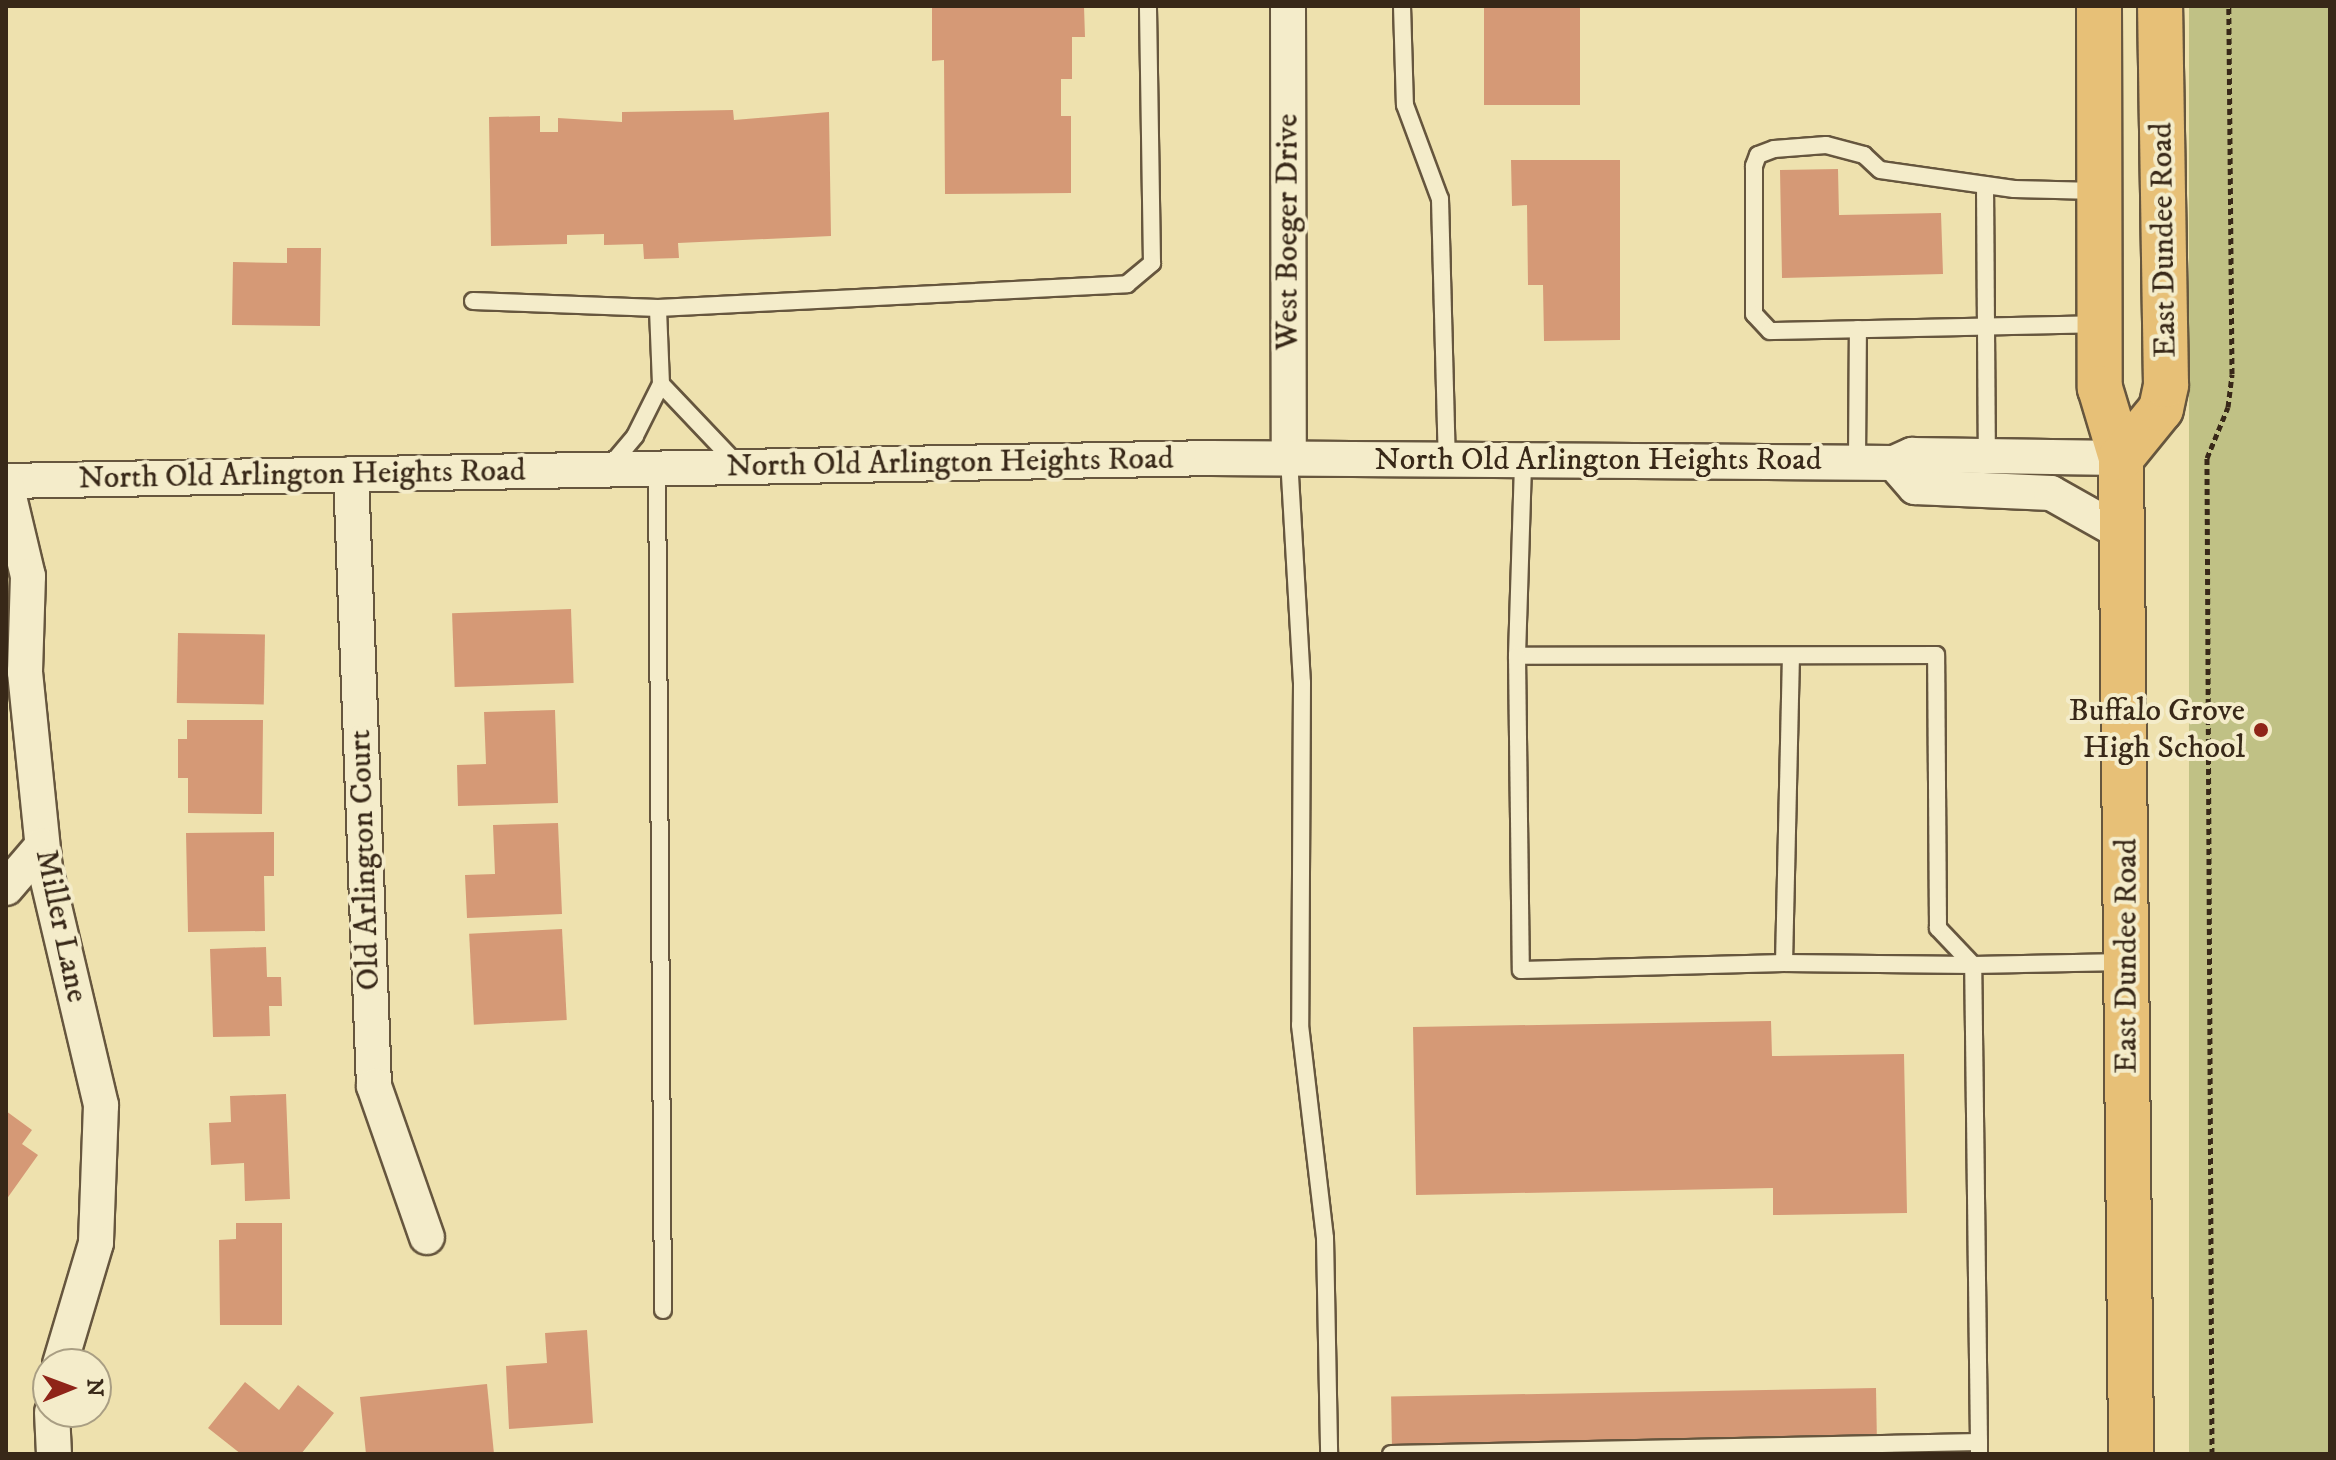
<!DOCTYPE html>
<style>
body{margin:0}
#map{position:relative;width:2336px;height:1460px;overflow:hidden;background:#eee1ae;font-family:"IM FELL DW Pica",serif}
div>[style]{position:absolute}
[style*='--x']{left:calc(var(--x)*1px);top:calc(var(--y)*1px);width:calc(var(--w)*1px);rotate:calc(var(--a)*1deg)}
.green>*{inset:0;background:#c0c185;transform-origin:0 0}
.building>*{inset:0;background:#d59976;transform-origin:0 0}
.path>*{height:5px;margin-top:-2.5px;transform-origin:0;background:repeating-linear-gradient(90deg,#382818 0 6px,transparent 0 10px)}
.roads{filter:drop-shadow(2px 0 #66563e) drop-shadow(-2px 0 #66563e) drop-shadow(0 2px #66563e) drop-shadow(0 -2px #66563e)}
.service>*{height:16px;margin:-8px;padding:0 8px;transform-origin:8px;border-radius:8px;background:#f4ecca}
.minor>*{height:34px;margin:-17px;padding:0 17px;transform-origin:17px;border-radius:17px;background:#f4ecca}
.primary>*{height:44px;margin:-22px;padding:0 22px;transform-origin:22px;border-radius:22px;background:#e7c077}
.dots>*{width:22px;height:22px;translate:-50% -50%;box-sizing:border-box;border:4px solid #f4ecca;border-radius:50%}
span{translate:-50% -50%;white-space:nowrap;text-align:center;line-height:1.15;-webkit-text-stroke:8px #f4ecca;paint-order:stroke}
.street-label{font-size:32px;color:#382818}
.poi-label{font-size:32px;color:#382818}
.right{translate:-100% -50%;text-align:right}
.frame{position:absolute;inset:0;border:8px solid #382818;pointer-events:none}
.north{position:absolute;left:32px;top:1348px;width:80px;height:80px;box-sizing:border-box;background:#f4ecca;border:2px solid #a99e83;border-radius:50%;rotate:89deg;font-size:22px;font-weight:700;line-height:32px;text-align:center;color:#382818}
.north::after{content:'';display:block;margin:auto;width:28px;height:36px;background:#8f2418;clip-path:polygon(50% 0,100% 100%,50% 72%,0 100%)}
</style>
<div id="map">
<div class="green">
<div style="left:2189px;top:6px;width:141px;height:1448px"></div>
</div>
<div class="building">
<div style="clip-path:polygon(932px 6px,1084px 6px,1085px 37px,1072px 37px,1072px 79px,1061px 79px,1061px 116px,1071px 116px,1071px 193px,945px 194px,944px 60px,932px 61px)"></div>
<div style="left:1484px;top:6px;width:96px;height:99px"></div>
<div style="clip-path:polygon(733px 110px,734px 120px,829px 112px,831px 236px,678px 243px,679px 258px,644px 259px,643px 244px,604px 245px,604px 234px,567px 235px,567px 244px,491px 246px,489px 117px,540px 116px,540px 132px,558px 132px,558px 118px,622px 122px,622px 112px)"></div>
<div style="clip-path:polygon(1511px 160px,1620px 160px,1620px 340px,1544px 341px,1543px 285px,1528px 285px,1527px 205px,1512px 206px)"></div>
<div style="clip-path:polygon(1838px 169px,1839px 215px,1941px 213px,1943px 274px,1782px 278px,1780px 170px)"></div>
<div style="clip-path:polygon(287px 248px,321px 248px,320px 326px,232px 325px,233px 262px,287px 263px)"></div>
<div style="left:571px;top:609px;width:74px;height:119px;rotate:88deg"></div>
<div style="left:178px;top:633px;width:87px;height:70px;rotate:1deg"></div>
<div style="clip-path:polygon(555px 710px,558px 803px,458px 806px,457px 765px,486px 764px,484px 712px)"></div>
<div style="clip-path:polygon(187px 720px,263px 720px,262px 814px,188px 813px,188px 778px,178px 778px,178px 739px,187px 739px)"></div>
<div style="clip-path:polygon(558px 823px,562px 914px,467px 918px,465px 875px,495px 874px,493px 825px)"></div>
<div style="clip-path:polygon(274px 832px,274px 876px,264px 876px,265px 931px,188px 932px,186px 833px)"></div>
<div style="left:562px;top:929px;width:91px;height:93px;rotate:87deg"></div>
<div style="clip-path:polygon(266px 947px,267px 977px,281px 977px,282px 1006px,269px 1006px,270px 1036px,213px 1037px,210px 949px)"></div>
<div style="clip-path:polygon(1771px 1021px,1772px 1056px,1904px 1054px,1907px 1213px,1773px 1215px,1773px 1188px,1416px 1195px,1413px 1027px)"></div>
<div style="clip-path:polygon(286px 1094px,290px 1199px,245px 1201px,244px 1163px,211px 1165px,209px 1123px,231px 1122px,230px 1096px)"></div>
<div style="clip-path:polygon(6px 1111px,32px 1130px,22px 1144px,38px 1155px,6px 1200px)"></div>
<div style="clip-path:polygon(236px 1223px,282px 1223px,282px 1325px,220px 1325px,219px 1240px,236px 1239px)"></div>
<div style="clip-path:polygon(587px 1330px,593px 1423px,509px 1429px,506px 1366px,547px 1363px,545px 1333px)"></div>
<div style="clip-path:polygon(245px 1382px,279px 1410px,298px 1385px,334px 1413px,301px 1454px,241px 1454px,208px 1428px)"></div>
<div style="clip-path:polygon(487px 1384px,494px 1454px,366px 1454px,360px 1397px)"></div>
<div style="left:1876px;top:1388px;width:66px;height:485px;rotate:89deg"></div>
</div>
<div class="path">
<div style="--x:2212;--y:1454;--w:996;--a:-90.29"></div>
<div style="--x:2207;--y:458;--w:55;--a:-67.6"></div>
<div style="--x:2228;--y:407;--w:33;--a:-83"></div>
<div style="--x:2232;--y:374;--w:368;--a:-90.5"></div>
</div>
<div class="roads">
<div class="service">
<div style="--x:1402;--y:6;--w:99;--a:88.3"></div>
<div style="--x:1405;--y:105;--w:100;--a:69.6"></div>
<div style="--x:1440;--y:199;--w:260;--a:88.5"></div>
<div style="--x:1985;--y:185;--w:271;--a:89.6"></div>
<div style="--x:2097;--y:191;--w:83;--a:-178.6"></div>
<div style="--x:2014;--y:189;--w:135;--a:-171.9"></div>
<div style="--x:1880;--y:170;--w:22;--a:-137"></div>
<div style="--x:1864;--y:155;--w:39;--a:-165"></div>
<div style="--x:1826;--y:145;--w:52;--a:175.6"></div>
<div style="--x:1774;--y:149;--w:17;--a:159"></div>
<div style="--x:1758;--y:155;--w:12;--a:110"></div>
<div style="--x:1754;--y:166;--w:148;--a:90"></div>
<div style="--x:1754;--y:314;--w:23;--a:47"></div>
<div style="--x:1770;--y:331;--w:329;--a:-1.2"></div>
<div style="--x:473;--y:301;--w:185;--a:2.2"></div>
<div style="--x:658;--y:308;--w:470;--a:-2.9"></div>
<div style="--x:1127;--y:284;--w:33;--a:-40"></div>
<div style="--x:1152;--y:263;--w:257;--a:-90.9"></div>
<div style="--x:661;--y:384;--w:110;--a:46.5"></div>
<div style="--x:1289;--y:458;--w:225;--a:86.7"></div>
<div style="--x:1302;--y:683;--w:342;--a:90.3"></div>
<div style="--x:1300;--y:1025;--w:214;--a:83.3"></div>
<div style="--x:1325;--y:1238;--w:216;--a:88.9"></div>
<div style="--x:1857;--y:462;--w:133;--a:-89.6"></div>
<div style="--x:610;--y:466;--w:39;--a:-50"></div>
<div style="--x:635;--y:436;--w:58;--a:-63.4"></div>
<div style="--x:661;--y:384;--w:76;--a:-92.3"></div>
<div style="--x:657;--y:470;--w:840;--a:89.59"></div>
<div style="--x:1517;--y:656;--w:196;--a:-88.2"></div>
<div style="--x:1784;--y:963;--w:307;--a:-88.7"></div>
<div style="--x:1979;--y:1442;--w:477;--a:-90.7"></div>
<div style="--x:1973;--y:965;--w:51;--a:-133.4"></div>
<div style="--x:1938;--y:928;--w:273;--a:-90.4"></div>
<div style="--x:1936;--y:655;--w:419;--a:179.9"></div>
<div style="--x:1517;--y:656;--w:314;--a:89.3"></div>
<div style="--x:1521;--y:970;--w:263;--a:-1.5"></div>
<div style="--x:1784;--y:963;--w:189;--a:0.6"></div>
<div style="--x:1973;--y:965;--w:152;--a:-1.1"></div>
<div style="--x:1391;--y:1454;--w:588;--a:-1.17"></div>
<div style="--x:1979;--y:1442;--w:12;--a:90"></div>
</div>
<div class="minor">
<div style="--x:1288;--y:6;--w:452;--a:89.9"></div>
<div style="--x:1894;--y:463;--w:32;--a:49"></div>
<div style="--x:1915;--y:487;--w:136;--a:2.5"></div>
<div style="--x:2051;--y:493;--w:81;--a:29.4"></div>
<div style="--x:351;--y:474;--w:612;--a:87.85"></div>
<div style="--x:374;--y:1086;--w:160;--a:70.7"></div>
<div style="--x:6;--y:481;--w:1205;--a:-1.09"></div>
<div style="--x:1211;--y:458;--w:683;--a:0.42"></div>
<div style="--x:1894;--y:463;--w:20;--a:-24"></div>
<div style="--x:1912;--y:455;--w:209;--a:0.8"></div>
<div style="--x:6;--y:484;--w:95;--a:76.6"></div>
<div style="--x:28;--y:576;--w:96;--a:91.8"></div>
<div style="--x:25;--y:672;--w:197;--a:84.2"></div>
<div style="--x:45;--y:868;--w:244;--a:76.7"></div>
<div style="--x:101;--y:1105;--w:138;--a:92.1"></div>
<div style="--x:96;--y:1243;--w:126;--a:106.6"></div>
<div style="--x:6;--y:888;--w:55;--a:-49.4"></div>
<div style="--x:52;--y:1412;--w:42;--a:87.3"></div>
</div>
<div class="primary">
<div style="--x:2099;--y:6;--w:382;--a:89.9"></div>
<div style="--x:2100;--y:388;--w:73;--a:73.3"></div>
<div style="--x:2121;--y:458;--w:996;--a:89.42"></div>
<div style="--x:2121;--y:458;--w:63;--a:-50.8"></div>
<div style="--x:2161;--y:409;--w:25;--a:-78"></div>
<div style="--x:2166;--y:385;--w:379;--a:-90.9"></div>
</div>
</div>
<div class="dots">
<div style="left:2261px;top:730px;background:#8f2418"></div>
</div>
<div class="street-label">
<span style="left:1288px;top:232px;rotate:-90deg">West Boeger Drive</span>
<span style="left:2164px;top:240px;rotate:-91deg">East Dundee Road</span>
<span style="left:1598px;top:460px">North Old Arlington Heights Road</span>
<span style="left:950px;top:463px;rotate:-1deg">North Old Arlington Heights Road</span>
<span style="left:302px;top:475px;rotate:-1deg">North Old Arlington Heights Road</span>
<span style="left:365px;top:860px;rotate:-92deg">Old Arlington Court</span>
<span style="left:61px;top:926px;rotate:78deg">Miller Lane</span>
<span style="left:2127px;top:956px;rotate:-90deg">East Dundee Road</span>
</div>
<div class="poi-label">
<span class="right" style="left:2245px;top:730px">Buffalo Grove<br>High School</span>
</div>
<div class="frame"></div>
<div class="north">N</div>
</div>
